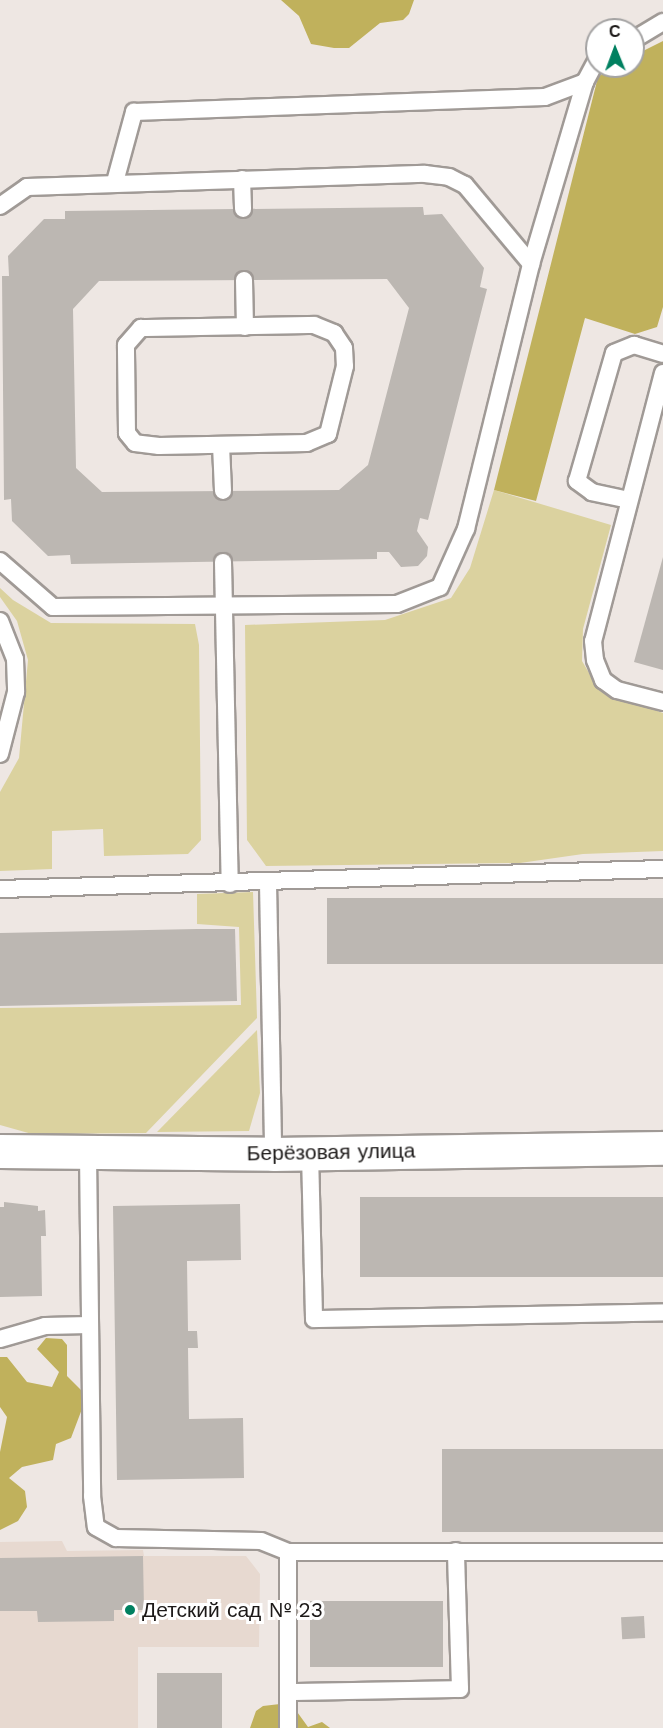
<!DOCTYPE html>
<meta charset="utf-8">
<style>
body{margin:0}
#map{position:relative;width:663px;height:1728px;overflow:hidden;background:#eee7e3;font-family:"Work Sans",sans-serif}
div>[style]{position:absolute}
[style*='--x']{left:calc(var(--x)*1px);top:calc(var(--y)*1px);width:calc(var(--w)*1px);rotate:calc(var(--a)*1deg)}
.built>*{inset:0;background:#e7d9d0}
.green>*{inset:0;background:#dbd29f}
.forest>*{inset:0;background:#c0b15c}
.building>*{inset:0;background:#bcb7b2;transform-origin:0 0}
.roads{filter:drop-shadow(2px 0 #a09a96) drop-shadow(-2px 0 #a09a96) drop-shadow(0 2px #a09a96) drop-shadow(0 -2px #a09a96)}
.service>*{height:16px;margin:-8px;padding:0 8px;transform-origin:8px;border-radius:8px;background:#fff}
.minor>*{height:33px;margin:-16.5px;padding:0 16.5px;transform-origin:16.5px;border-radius:16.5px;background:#fff}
.dots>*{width:16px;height:16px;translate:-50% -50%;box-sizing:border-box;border:3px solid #fff;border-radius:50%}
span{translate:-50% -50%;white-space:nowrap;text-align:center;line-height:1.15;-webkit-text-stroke:6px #fff;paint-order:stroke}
.street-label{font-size:21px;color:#1c1918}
.poi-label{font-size:21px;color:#1c1918}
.left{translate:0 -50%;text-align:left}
.north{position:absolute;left:585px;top:18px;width:60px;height:60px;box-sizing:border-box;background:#fff;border:2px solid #a4a3a3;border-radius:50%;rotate:359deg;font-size:16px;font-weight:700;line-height:24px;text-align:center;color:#1c1918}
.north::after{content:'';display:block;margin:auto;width:21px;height:27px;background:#008060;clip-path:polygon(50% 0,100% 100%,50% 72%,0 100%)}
</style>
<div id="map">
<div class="built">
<div style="clip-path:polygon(62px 1541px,67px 1551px,143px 1550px,144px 1556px,246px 1556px,260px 1574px,259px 1647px,138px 1647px,138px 1728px,0 1728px,0 1542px)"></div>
</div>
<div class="green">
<div style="clip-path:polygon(494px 490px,611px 525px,583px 629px,582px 661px,599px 690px,663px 713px,663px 851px,583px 854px,520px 863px,266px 866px,247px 840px,245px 625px,385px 620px,451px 598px,470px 568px)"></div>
<div style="clip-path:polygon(0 588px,13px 600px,51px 623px,195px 624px,199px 645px,201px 840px,188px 854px,104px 856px,103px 829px,52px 831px,52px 869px,0 871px,0 792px,19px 758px,28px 660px,17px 621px,0 597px)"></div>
<div style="clip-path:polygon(253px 892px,257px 1018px,146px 1133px,32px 1134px,0 1125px,0 1008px,241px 1005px,239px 927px,197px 924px,197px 894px)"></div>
<div style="clip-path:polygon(257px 1030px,260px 1093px,249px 1131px,157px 1132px)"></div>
</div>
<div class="forest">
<div style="clip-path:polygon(281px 0,414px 0,409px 14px,403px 20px,380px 23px,349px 48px,334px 48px,311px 44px,299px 16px)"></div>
<div style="clip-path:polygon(663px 41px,663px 307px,657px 327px,635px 334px,585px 318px,536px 501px,494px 490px,598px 77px,613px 66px,633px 66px,633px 56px)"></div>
<div style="clip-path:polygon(46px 1338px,62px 1339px,67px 1345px,67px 1376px,84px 1393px,85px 1401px,71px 1438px,56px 1444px,53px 1460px,22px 1467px,9px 1478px,25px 1491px,27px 1507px,18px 1521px,0 1530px,0 1452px,7px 1417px,0 1407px,0 1357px,7px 1357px,27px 1382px,52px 1387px,59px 1372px,37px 1349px)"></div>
<div style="clip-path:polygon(280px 1704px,295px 1709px,308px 1727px,322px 1722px,330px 1728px,250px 1728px,256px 1711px,263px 1706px)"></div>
</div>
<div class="building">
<div style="clip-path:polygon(evenodd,423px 207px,424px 215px,442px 214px,484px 268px,480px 287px,487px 289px,428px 520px,420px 518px,417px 531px,428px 547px,427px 556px,418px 566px,401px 567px,389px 552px,377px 552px,377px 559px,71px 564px,70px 555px,48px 556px,12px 521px,11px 499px,4px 500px,2px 276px,9px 276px,8px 256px,44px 219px,65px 219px,65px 211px,423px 207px,387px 279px,409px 308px,368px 465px,339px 490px,102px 492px,76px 468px,73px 309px,99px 281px,387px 279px)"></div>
<div style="clip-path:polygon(663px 557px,663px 670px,634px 662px)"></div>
<div style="left:663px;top:898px;width:66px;height:336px;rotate:90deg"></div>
<div style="clip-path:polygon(197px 929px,235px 929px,237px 1001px,0 1006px,0 933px)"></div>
<div style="left:663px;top:1197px;width:80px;height:303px;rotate:90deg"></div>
<div style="clip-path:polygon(4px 1202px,38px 1206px,38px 1211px,45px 1210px,46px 1236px,41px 1236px,42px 1296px,0 1297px,0 1207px,4px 1207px)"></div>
<div style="clip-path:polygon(240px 1204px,241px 1260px,187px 1261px,188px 1331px,197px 1331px,198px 1348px,188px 1348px,189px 1419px,243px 1418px,244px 1478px,117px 1480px,113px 1206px)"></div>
<div style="left:663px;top:1449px;width:83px;height:221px;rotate:90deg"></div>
<div style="clip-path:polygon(143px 1556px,144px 1610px,114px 1610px,114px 1621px,38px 1622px,37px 1611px,0 1611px,0 1558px)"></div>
<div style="left:443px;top:1601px;width:66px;height:133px;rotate:90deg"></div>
<div style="left:644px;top:1616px;width:22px;height:23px;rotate:87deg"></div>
<div style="left:157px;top:1673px;width:65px;height:55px"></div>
</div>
<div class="roads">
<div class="service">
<div style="--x:633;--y:40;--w:35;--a:-31"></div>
<div style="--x:242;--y:179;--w:30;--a:88"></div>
<div style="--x:115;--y:182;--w:73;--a:-74.8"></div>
<div style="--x:134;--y:112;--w:411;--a:-2.1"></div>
<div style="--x:545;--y:97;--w:43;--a:-20.6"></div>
<div style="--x:585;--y:82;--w:26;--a:-62"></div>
<div style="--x:0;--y:206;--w:33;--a:-35"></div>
<div style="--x:27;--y:187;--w:398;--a:-1.9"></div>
<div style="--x:425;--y:174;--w:24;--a:7"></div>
<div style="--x:449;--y:177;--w:18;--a:27"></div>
<div style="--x:465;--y:185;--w:103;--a:50.1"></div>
<div style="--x:244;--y:280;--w:47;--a:88.8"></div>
<div style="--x:314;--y:325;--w:22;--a:22"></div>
<div style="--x:334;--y:333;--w:18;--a:56"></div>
<div style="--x:344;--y:348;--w:18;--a:87"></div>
<div style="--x:345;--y:366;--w:70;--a:104"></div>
<div style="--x:328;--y:434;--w:23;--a:157"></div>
<div style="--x:307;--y:443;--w:148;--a:178.8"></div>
<div style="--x:159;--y:446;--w:24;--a:-173"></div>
<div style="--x:135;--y:443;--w:13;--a:-129"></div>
<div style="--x:127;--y:433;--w:88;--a:-90.7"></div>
<div style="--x:126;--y:345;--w:23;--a:-49"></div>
<div style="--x:141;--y:328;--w:173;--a:-1"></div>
<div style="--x:663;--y:373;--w:277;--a:104.6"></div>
<div style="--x:593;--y:641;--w:19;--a:84"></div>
<div style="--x:595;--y:660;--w:22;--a:68"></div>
<div style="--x:603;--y:680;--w:17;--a:36"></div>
<div style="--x:617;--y:690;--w:48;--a:14.6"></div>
<div style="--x:221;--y:445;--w:46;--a:87.5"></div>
<div style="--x:629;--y:500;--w:38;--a:-168"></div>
<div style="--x:592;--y:492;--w:19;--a:-144"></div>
<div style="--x:577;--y:481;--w:133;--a:-73.9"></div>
<div style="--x:614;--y:353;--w:22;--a:-22"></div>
<div style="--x:634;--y:345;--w:30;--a:17"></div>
<div style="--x:0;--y:561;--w:70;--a:41"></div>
<div style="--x:53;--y:607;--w:344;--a:-0.5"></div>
<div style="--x:397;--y:604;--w:46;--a:-21.6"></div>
<div style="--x:440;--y:587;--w:64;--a:-65.9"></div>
<div style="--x:466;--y:529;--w:273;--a:-76.2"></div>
<div style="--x:531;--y:264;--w:190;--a:-73.5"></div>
<div style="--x:223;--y:562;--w:322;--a:88.8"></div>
<div style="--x:0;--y:621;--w:41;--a:68.5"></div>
<div style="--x:15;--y:659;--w:33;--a:88"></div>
<div style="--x:16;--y:692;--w:64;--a:104.5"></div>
<div style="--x:268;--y:883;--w:271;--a:88.9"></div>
<div style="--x:0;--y:889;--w:663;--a:-1.73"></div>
<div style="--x:310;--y:1153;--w:166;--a:88.6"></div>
<div style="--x:314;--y:1319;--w:349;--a:-1.1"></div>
<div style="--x:88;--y:1154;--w:342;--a:89.3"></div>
<div style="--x:92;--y:1496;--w:31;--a:83"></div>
<div style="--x:96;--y:1527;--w:23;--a:29"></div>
<div style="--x:116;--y:1538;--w:145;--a:1.2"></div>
<div style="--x:261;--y:1541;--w:29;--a:22"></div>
<div style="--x:0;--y:1339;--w:47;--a:-16.1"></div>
<div style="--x:45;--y:1326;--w:44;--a:-1.3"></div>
<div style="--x:289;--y:1692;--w:171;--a:-1"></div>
<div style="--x:460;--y:1689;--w:138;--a:-91.7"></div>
<div style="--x:288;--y:1728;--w:176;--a:-90"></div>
<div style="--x:288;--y:1552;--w:375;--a:0"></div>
</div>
<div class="minor">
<div style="--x:0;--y:1151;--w:273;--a:0.6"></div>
<div style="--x:273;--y:1154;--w:390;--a:-0.9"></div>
</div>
</div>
<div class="dots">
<div style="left:130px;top:1610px;background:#008060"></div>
</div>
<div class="street-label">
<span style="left:331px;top:1152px;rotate:-1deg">Берёзовая улица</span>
</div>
<div class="poi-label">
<span class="left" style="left:142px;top:1610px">Детский сад № 23</span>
</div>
<div class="north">С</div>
</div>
